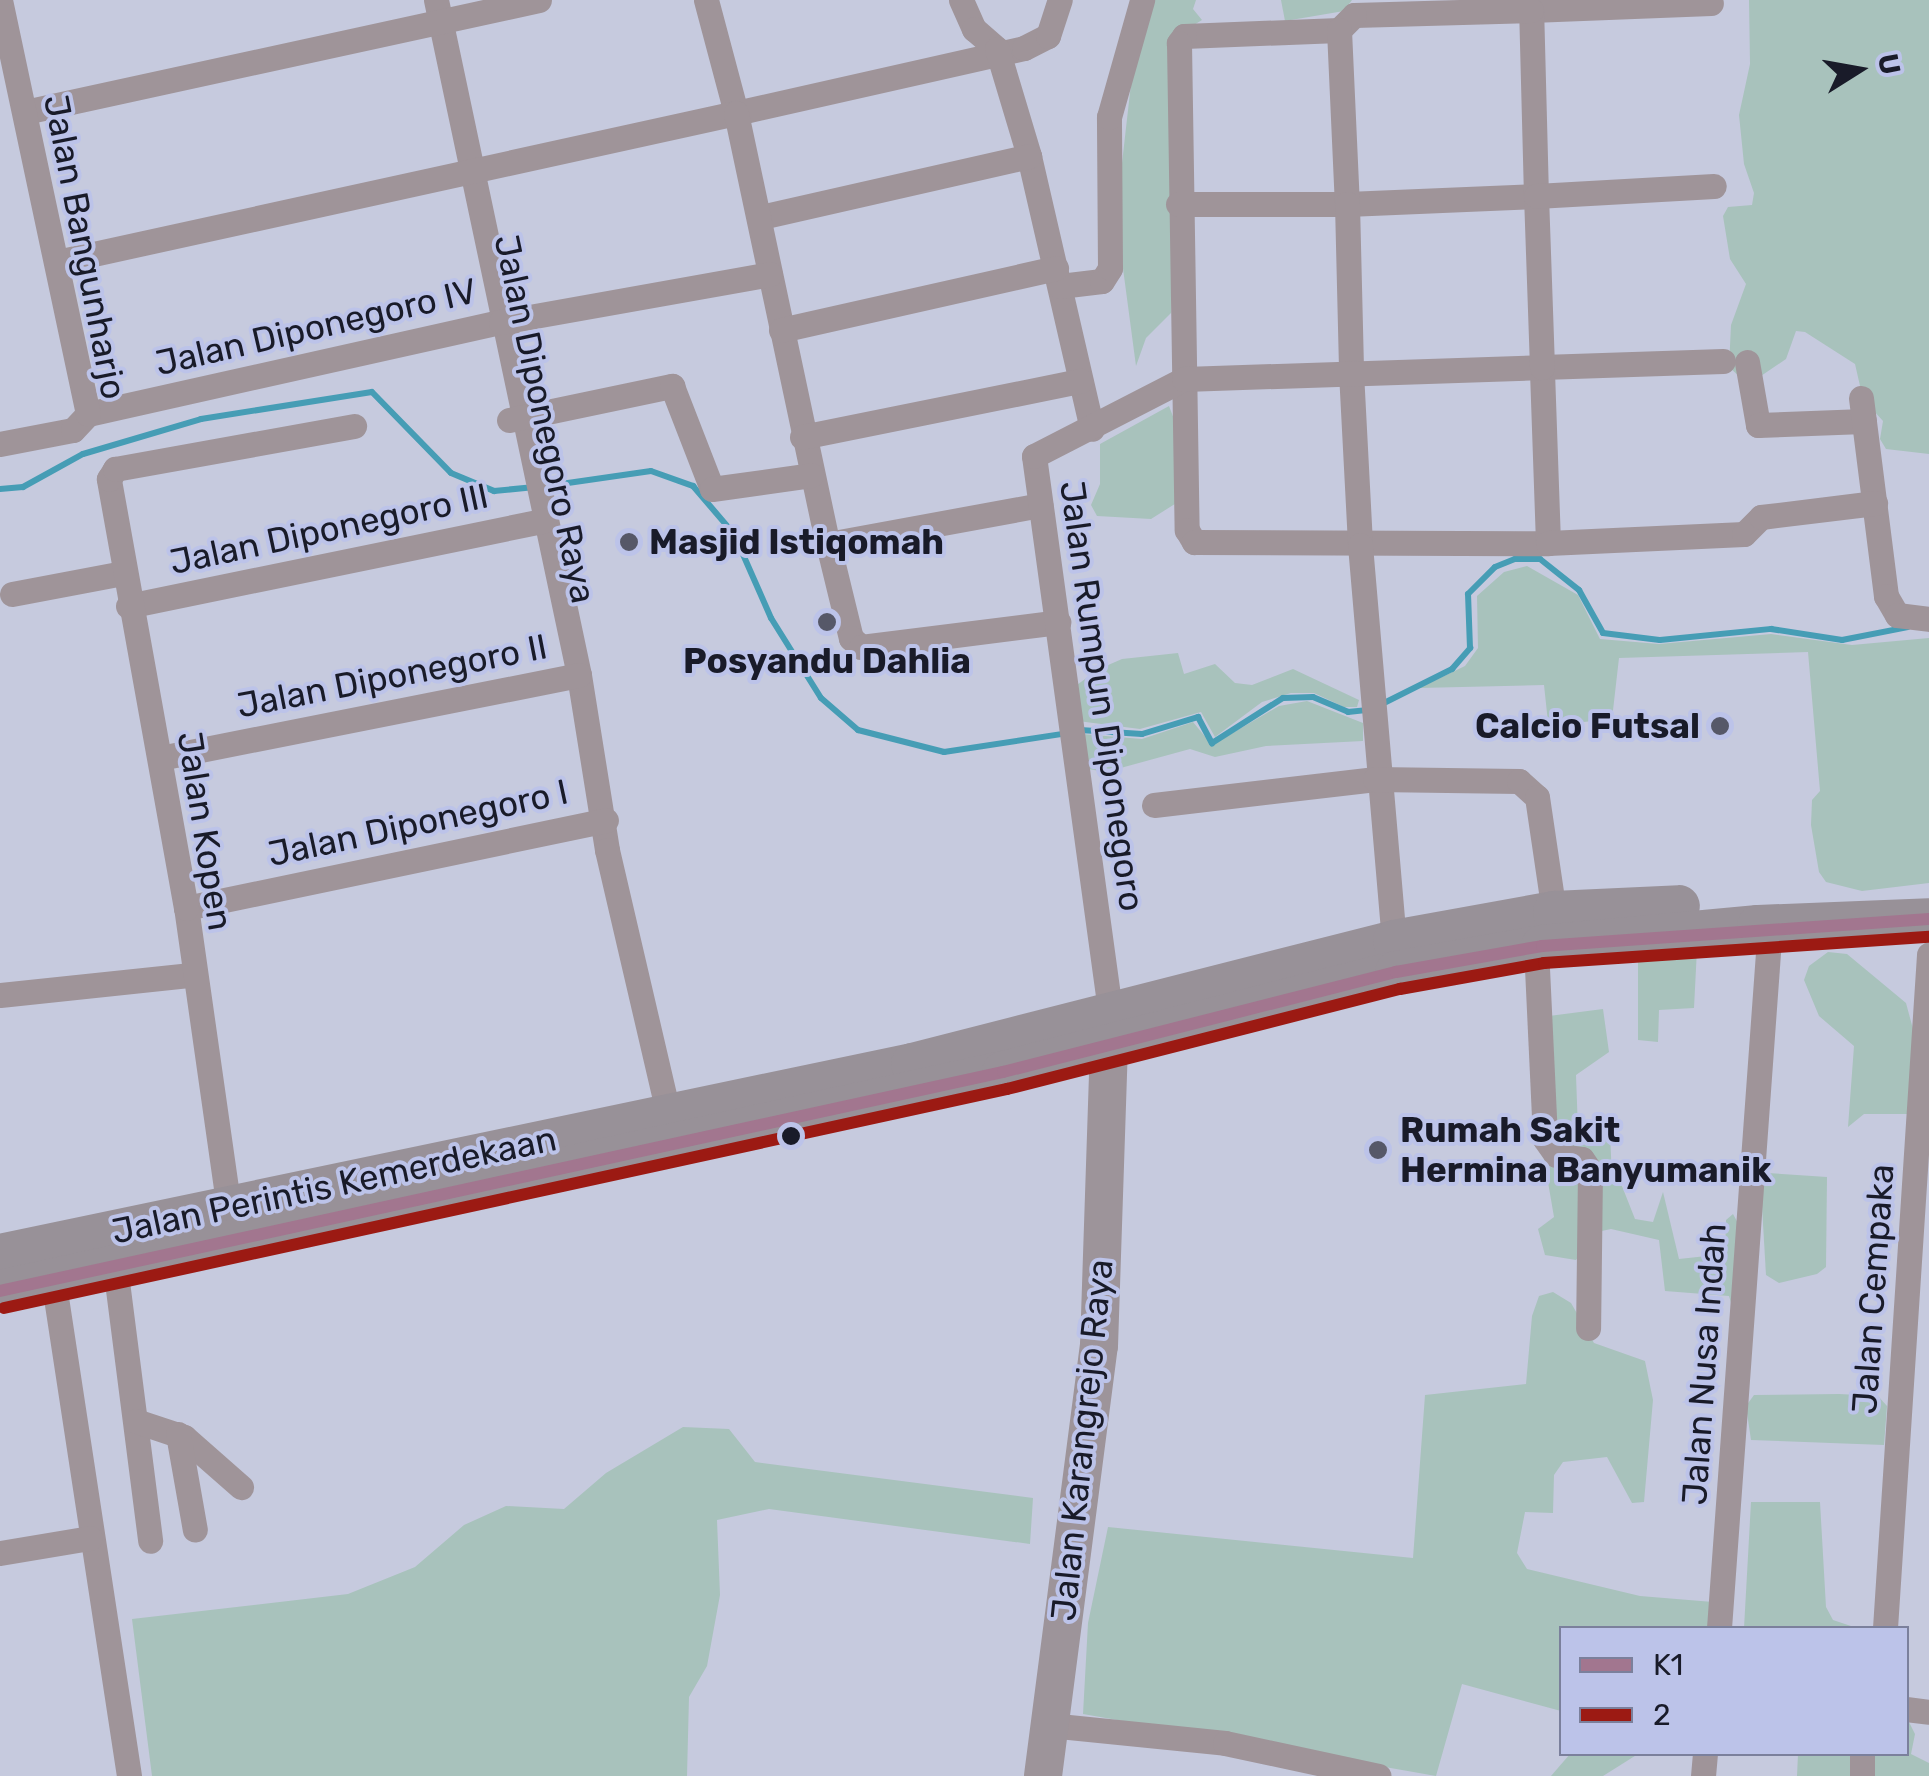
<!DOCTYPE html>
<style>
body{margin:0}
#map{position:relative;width:1929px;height:1776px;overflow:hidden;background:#c6cade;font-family:Rubik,sans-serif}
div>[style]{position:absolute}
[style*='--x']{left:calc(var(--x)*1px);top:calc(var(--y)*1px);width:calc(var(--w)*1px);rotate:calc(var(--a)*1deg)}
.green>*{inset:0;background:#a8c2bc}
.stream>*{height:6px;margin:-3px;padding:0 3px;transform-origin:3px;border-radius:3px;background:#469db5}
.minor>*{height:25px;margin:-12.5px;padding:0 12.5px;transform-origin:12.5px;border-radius:12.5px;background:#9f9499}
.secondary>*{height:38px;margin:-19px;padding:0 19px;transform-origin:19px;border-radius:19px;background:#9d949a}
.trunk>*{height:42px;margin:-21px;padding:0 21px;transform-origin:21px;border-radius:21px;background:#989198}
.bus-1>*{height:12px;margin:-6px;padding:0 6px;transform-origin:6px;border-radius:6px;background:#a2768f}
.bus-2>*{height:12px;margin:-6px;padding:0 6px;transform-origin:6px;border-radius:6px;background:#9c1a13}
.dots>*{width:28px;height:28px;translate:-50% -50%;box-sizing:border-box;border:5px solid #bcc3e9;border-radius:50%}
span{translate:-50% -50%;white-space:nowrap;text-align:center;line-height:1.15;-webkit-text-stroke:8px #bcc3e9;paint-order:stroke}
.street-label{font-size:35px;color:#191b29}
.poi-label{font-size:35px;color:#191b29;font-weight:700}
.left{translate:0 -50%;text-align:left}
.right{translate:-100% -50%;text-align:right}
.legend{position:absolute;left:1559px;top:1626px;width:350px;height:130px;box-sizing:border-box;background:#bcc3e9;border:2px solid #7b809c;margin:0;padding:12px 18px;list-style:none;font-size:30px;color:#191b29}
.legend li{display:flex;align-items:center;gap:20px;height:50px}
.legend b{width:50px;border:2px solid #7b809c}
.north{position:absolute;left:1809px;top:20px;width:100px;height:100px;-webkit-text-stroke:8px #bcc3e9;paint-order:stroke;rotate:79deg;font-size:28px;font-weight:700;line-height:40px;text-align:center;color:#191b29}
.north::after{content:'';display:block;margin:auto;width:35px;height:45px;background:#191b29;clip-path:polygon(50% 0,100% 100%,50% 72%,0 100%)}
</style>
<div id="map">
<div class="green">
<div style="clip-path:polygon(1151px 0,1196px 0,1193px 9px,1202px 20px,1184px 31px,1171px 313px,1146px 338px,1136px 366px,1116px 216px,1132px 75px)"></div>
<div style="clip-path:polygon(1281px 0,1352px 0,1344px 11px,1285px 21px)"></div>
<div style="clip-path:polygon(1749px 0,1929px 0,1929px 454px,1886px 449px,1880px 439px,1883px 421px,1863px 399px,1855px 364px,1805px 332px,1796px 331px,1786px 359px,1758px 378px,1741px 378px,1729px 367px,1731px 325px,1746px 284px,1730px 259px,1723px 216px,1728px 207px,1752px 205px,1754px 193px,1744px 164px,1739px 115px,1750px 64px)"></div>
<div style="clip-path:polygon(1169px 406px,1177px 427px,1178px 502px,1151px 519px,1097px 516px,1091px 505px,1100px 484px,1100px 444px)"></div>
<div style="clip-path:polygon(1527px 566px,1578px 595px,1600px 639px,1659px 644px,1771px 634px,1852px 645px,1929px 638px,1929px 883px,1862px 891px,1826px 882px,1819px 872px,1811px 825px,1812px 800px,1820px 791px,1808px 652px,1619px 658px,1612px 719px,1574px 723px,1569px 734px,1550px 741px,1544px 685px,1419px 688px,1465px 666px,1478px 648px,1477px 596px,1504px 572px)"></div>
<div style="clip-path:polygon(1178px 653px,1184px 674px,1215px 664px,1235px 683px,1252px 685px,1293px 669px,1359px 700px,1357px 707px,1344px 707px,1314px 693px,1291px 693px,1262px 702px,1215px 737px,1201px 712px,1140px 729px,1078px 721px,1074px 687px,1099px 669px,1122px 659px)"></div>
<div style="clip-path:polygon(1307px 701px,1363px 723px,1363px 741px,1266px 746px,1215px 757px,1190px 749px,1106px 772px,1088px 769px,1082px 734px,1142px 739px,1193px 722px,1212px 745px,1279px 706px)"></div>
<div style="clip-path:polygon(1697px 949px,1694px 1008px,1659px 1010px,1658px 1042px,1638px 1040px,1638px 952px)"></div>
<div style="clip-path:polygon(1828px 952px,1847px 954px,1906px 1003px,1913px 1029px,1910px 1114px,1864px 1114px,1848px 1127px,1854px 1046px,1819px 1016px,1804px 980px,1809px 966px)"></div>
<div style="clip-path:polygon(1603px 1009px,1609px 1052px,1576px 1075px,1578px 1131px,1610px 1132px,1612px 1179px,1620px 1181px,1635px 1219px,1653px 1222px,1663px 1192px,1679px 1259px,1725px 1254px,1726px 1220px,1733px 1214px,1739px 1225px,1735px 1316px,1729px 1296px,1665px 1291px,1659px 1240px,1611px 1229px,1597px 1232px,1576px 1260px,1545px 1255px,1538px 1229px,1554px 1217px,1540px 1136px,1549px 1016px)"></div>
<div style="clip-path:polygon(1767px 1173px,1827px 1177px,1826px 1267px,1817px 1274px,1779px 1283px,1766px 1275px,1761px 1189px)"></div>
<div style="clip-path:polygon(1553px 1292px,1571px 1303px,1594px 1343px,1645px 1361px,1653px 1400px,1644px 1502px,1632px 1503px,1607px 1457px,1563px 1462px,1554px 1475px,1553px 1513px,1525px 1512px,1517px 1553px,1527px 1569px,1640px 1596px,1713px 1602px,1720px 1628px,1562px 1628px,1561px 1711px,1462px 1684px,1436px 1776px,1083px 1714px,1088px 1623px,1108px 1527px,1413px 1558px,1425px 1395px,1526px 1384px,1532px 1316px,1539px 1296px)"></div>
<div style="clip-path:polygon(1839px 1394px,1878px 1396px,1887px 1406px,1884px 1445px,1751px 1440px,1746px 1406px,1754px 1395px)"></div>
<div style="clip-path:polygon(683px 1427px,729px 1429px,755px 1462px,1033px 1498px,1030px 1544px,769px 1509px,717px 1520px,720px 1595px,707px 1666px,689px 1697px,687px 1776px,152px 1776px,132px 1619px,348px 1594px,415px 1567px,464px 1525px,506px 1506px,564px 1509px,606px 1473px)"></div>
<div style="clip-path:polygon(1751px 1502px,1820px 1502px,1826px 1607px,1833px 1620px,1857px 1628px,1744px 1628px)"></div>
<div style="clip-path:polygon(1907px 1718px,1915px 1734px,1911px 1754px,1929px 1763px,1929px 1776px,1797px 1776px,1798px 1754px,1906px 1754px)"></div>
<div style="clip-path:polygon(1570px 1754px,1638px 1754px,1603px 1776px,1551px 1776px)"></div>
</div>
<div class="stream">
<div style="--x:547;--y:486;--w:105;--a:-8.2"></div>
<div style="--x:651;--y:471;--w:45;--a:19.7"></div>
<div style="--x:693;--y:486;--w:63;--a:49.5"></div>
<div style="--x:734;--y:534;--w:92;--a:66.2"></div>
<div style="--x:771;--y:618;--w:94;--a:58"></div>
<div style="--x:821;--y:698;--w:49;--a:40.9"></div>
<div style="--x:858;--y:730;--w:89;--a:14.3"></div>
<div style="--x:944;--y:752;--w:125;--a:-8.7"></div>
<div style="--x:0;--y:489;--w:23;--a:-5"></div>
<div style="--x:23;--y:487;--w:68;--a:-28.8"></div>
<div style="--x:83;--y:454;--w:123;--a:-16.5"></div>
<div style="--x:201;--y:419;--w:173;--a:-9"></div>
<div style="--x:372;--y:392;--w:113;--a:45.7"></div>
<div style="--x:451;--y:473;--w:47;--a:22.7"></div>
<div style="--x:494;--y:491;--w:41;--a:-5.6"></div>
<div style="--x:1378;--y:706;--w:83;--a:-26.6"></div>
<div style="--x:1452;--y:669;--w:28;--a:-49"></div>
<div style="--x:1470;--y:648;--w:54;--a:-92.1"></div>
<div style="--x:1468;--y:594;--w:38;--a:-45"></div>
<div style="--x:1495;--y:567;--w:22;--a:-22"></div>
<div style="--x:1515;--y:559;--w:25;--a:0"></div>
<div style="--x:1540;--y:559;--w:50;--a:38.5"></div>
<div style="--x:1579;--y:590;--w:49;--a:60.8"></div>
<div style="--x:1603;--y:633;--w:57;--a:7"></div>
<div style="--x:1660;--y:640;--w:112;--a:-5.7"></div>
<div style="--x:1771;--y:629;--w:72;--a:8.8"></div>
<div style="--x:1842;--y:640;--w:67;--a:-11.1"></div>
<div style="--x:1080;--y:730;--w:62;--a:3.7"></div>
<div style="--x:1142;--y:734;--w:59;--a:-16.9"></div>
<div style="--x:1198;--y:717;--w:30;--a:62"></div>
<div style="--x:1212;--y:743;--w:84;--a:-32.4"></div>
<div style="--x:1283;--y:698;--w:30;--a:-2"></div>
<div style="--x:1313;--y:697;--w:38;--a:23"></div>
<div style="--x:1348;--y:712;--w:18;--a:-6"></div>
</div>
<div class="minor">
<div style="--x:436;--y:0;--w:690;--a:78.04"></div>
<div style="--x:579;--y:675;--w:177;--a:80.9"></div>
<div style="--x:607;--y:850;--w:282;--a:76.9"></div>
<div style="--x:706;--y:0;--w:117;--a:75.1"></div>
<div style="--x:736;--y:113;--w:295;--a:-12.7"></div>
<div style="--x:1024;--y:48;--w:27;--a:-27"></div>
<div style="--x:1048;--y:36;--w:38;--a:-72"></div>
<div style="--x:961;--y:0;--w:32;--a:66"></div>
<div style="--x:974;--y:29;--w:30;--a:41"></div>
<div style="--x:997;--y:49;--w:112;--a:73.3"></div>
<div style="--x:1029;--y:156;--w:280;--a:77"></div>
<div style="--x:1531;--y:10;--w:180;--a:-2.2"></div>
<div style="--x:1339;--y:30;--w:155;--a:177.8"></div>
<div style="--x:1184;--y:36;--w:9;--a:126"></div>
<div style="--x:1179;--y:43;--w:487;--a:89.1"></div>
<div style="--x:1187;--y:530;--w:14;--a:60"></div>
<div style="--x:1194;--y:542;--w:354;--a:0.2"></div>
<div style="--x:1548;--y:543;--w:176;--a:-92"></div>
<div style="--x:1542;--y:367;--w:181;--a:-1.9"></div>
<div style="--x:25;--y:112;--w:526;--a:-12.29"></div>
<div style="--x:1178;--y:204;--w:169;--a:0"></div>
<div style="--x:1347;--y:204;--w:189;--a:-2.4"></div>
<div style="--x:1536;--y:196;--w:186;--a:-91.5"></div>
<div style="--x:1531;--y:10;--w:177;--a:178.4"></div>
<div style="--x:1354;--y:15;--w:21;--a:135"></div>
<div style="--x:1339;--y:30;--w:174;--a:87.4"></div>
<div style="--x:1347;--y:204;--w:168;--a:88.6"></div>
<div style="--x:1351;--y:372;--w:173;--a:87"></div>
<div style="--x:1360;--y:545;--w:409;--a:85.1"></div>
<div style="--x:761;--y:217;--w:275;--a:-12.8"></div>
<div style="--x:57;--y:262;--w:695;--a:-12.38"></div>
<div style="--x:736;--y:113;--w:441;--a:78"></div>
<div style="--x:828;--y:544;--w:216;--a:-10.4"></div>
<div style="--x:1060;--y:286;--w:42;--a:-6.8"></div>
<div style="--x:1102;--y:281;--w:15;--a:-58"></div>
<div style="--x:1110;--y:268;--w:151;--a:-90.4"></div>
<div style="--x:1109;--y:117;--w:122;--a:-74.2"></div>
<div style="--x:781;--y:330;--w:282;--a:-12.7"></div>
<div style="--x:1747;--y:362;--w:64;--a:80.1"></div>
<div style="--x:1758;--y:425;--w:106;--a:-2.2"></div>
<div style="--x:1861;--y:398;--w:200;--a:82.8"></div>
<div style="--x:1886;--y:596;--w:22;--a:60"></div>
<div style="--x:1897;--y:615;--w:32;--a:7"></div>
<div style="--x:88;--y:414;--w:423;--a:-12.6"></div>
<div style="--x:501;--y:322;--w:273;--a:-10.1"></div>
<div style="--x:509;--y:420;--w:167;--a:-11.8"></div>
<div style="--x:672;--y:386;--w:110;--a:68.8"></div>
<div style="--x:712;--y:489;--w:100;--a:-8"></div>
<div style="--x:802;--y:437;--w:284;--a:-11.4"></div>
<div style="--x:0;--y:444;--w:74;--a:-10.9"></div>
<div style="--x:73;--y:430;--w:22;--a:-47"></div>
<div style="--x:88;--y:414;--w:423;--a:-102"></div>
<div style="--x:1548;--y:543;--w:196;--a:-2.6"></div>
<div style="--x:1744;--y:534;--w:24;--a:-45"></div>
<div style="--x:1761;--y:517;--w:115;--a:-7"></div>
<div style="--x:828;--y:544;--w:97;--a:76.3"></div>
<div style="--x:851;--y:638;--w:13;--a:42"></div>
<div style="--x:861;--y:647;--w:199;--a:-7.2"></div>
<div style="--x:12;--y:594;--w:113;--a:-10.7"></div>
<div style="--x:128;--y:606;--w:424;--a:-11.6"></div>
<div style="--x:160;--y:758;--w:427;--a:-11.2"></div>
<div style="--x:1154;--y:805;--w:223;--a:-6.7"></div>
<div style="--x:1375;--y:779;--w:144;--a:0.8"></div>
<div style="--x:1519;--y:781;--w:24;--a:42"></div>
<div style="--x:1537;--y:797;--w:116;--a:81.6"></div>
<div style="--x:186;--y:908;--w:429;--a:-11.8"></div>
<div style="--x:1536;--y:947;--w:192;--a:87.3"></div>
<div style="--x:1545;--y:1139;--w:19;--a:55"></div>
<div style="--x:1556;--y:1155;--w:26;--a:9"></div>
<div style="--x:1582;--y:1159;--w:14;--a:56"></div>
<div style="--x:1590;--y:1171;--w:157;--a:90.7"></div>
<div style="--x:0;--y:995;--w:192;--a:-6"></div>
<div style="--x:1110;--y:1010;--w:559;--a:-97.81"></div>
<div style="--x:1034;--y:456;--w:169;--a:-27.2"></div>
<div style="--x:1184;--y:379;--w:358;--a:-1.9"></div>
<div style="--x:1542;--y:367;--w:171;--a:-92"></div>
<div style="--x:1536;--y:196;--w:178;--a:-3.2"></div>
<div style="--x:229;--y:1209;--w:304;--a:-98.1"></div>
<div style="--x:186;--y:908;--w:436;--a:-100.2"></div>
<div style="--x:109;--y:479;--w:12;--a:-59"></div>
<div style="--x:115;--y:469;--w:243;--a:-10.2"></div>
<div style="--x:115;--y:1266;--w:277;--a:82.7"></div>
<div style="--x:53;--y:1278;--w:504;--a:81.32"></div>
<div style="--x:136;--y:1421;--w:51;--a:18.4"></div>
<div style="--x:184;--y:1437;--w:76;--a:41.3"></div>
<div style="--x:178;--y:1434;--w:97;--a:80"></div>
<div style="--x:0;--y:1553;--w:91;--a:-9.5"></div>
<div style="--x:1719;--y:1628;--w:705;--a:-85.85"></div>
<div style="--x:1885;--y:1628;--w:675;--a:-86.26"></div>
<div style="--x:1906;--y:1709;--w:23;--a:7"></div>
<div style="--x:1049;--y:1725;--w:177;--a:5.8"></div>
<div style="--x:1225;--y:1743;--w:157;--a:12.1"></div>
<div style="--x:1703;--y:1776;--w:22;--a:-85"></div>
<div style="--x:1862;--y:1776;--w:22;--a:-90"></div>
</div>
<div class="secondary">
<div style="--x:1043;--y:1776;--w:434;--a:-82.6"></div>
<div style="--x:1099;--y:1346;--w:304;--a:-88.1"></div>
</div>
<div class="trunk">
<div style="--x:0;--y:1255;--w:932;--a:-11.83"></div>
<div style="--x:912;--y:1064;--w:497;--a:-14.3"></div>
<div style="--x:1394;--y:941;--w:163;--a:-10.3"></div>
<div style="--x:1554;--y:912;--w:125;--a:-2.7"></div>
<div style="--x:0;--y:1291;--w:1027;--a:-12.32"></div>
<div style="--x:1003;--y:1072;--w:406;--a:-14.3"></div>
<div style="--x:1396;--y:972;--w:148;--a:-10.1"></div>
<div style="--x:1542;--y:946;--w:217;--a:-5.3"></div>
<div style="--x:1758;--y:926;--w:171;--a:-2.3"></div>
</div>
<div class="bus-1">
<div style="--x:0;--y:1291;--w:1027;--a:-12.32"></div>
<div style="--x:1003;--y:1072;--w:406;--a:-14.3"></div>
<div style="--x:1396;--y:972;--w:148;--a:-10.1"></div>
<div style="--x:1542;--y:946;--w:388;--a:-4"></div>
</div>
<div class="bus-2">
<div style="--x:4;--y:1308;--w:1027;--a:-12.32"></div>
<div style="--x:1007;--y:1089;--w:406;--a:-14.3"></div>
<div style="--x:1400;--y:989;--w:146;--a:-10.2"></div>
<div style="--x:1544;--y:963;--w:386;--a:-3.9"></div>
</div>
<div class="dots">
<div style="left:629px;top:542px;background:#565868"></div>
<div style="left:827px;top:622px;background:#565868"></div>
<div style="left:1720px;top:726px;background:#565868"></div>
<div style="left:791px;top:1136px;background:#191b29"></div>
<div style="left:1378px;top:1150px;background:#565868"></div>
</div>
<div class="street-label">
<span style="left:85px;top:247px;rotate:79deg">Jalan Bangunharjo</span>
<span style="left:316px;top:327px;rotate:-13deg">Jalan Diponegoro IV</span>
<span style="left:545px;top:419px;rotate:78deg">Jalan Diponegoro Raya</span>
<span style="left:329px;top:529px;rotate:-12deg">Jalan Diponegoro III</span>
<span style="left:392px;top:676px;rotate:-11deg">Jalan Diponegoro II</span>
<span style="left:1102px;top:696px;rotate:82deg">Jalan Rumpun Diponegoro</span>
<span style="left:418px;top:823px;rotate:-12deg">Jalan Diponegoro I</span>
<span style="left:205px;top:831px;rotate:81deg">Jalan Kopen</span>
<span style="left:334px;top:1185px;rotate:-12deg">Jalan Perintis Kemerdekaan</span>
<span style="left:1873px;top:1289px;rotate:-86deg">Jalan Cempaka</span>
<span style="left:1704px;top:1364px;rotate:-86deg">Jalan Nusa Indah</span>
<span style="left:1082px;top:1440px;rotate:-84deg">Jalan Karangrejo Raya</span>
</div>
<div class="poi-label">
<span class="left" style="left:649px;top:542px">Masjid Istiqomah</span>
<span style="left:827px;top:661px">Posyandu Dahlia</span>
<span class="right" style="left:1700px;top:726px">Calcio Futsal</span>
<span class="left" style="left:1400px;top:1150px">Rumah Sakit<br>Hermina Banyumanik</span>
</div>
<ul class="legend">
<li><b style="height:12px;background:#a2768f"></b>K1</li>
<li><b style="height:12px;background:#9c1a13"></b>2</li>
</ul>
<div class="north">U</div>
</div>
